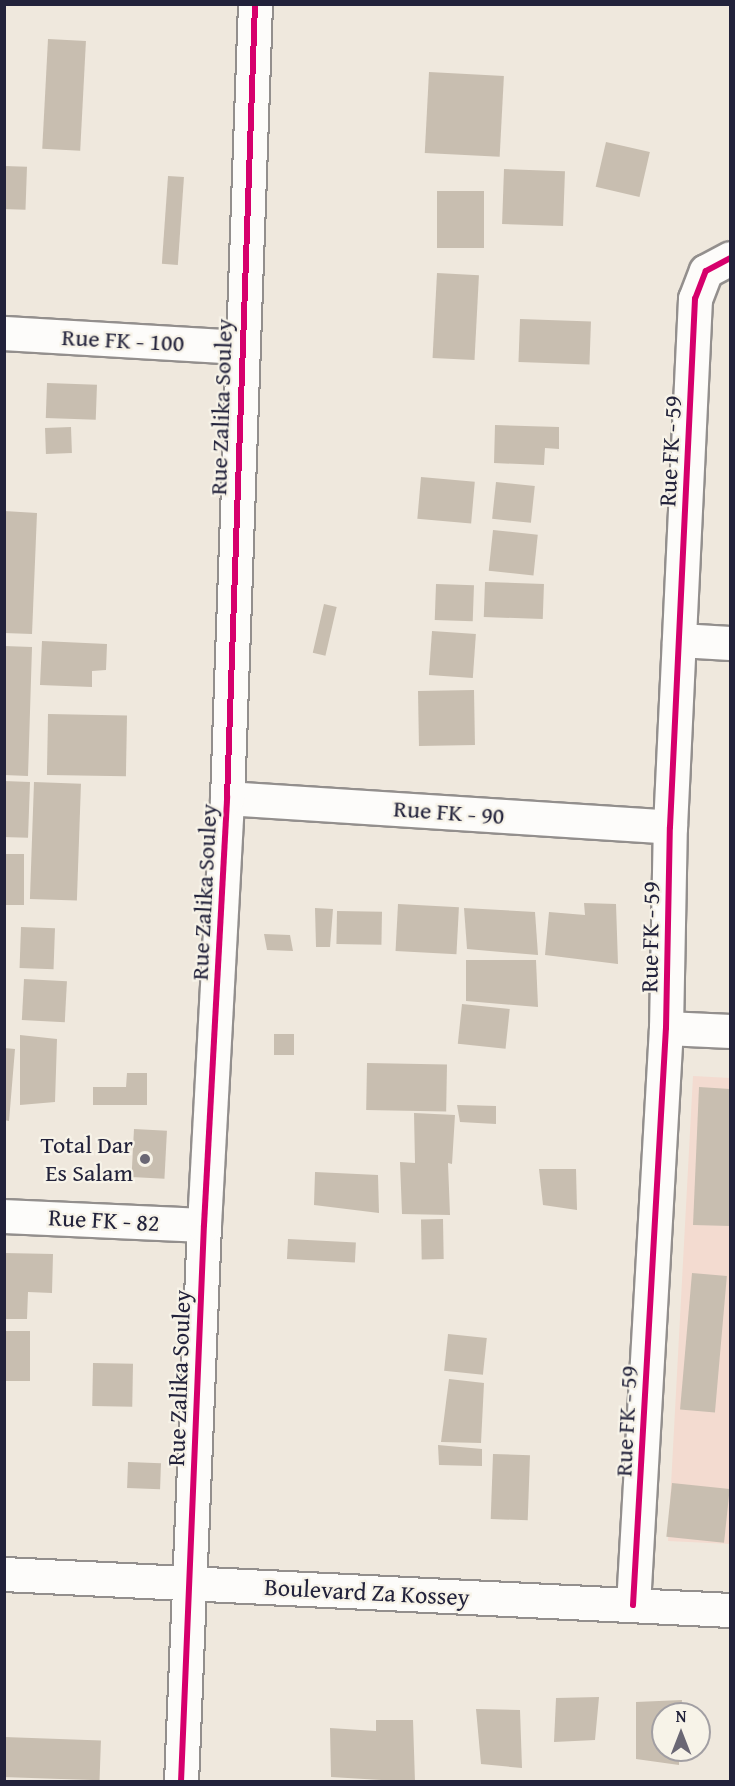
<!DOCTYPE html>
<style>
body{margin:0}
#map{position:relative;width:735px;height:1786px;overflow:hidden;background:#efe8dd;font-family:"Gentium Book Plus",serif}
div>[style]{position:absolute}
[style*='--x']{left:calc(var(--x)*1px);top:calc(var(--y)*1px);width:calc(var(--w)*1px);rotate:calc(var(--a)*1deg)}
.built>*{inset:0;background:#f3dbd0}
.building>*{inset:0;background:#c8beb0;transform-origin:0 0}
.roads{filter:drop-shadow(2px 0 #938f8d) drop-shadow(-2px 0 #938f8d) drop-shadow(0 2px #938f8d) drop-shadow(0 -2px #938f8d)}
.minor>*{height:33px;margin:-16.5px;padding:0 16.5px;transform-origin:16.5px;border-radius:16.5px;background:#fdfcfa}
.tertiary>*{height:33px;margin:-16.5px;padding:0 16.5px;transform-origin:16.5px;border-radius:16.5px;background:#fdfcfa}
.cycleway>*{height:6px;margin:-3px;padding:0 3px;transform-origin:3px;border-radius:3px;background:#d6006c}
.dots>*{width:16px;height:16px;translate:-50% -50%;box-sizing:border-box;border:3px solid #f7f3e8;border-radius:50%}
span{translate:-50% -50%;white-space:nowrap;text-align:center;line-height:1.15;-webkit-text-stroke:4.5px #f7f3e8;paint-order:stroke}
.street-label{font-size:24px;color:#22223b}
.poi-label{font-size:24px;color:#22223b}
.right{translate:-100% -50%;text-align:right}
.frame{position:absolute;inset:0;border:6px solid #22223b;pointer-events:none}
.north{position:absolute;left:651px;top:1702px;width:60px;height:60px;box-sizing:border-box;background:#f7f3e8;border:2px solid #a29fa3;border-radius:50%;rotate:0deg;font-size:16px;font-weight:700;line-height:24px;text-align:center;color:#22223b}
.north::after{content:'';display:block;margin:auto;width:21px;height:27px;background:#6a6774;clip-path:polygon(50% 0,100% 100%,50% 72%,0 100%)}
</style>
<div id="map">
<div class="built">
<div style="clip-path:polygon(693px 1076px,730px 1078px,730px 1544px,668px 1541px)"></div>
</div>
<div class="building">
<div style="left:48px;top:39px;width:38px;height:110px;rotate:3deg"></div>
<div style="left:429px;top:72px;width:75px;height:81px;rotate:3deg"></div>
<div style="left:606px;top:142px;width:45px;height:46px;rotate:13deg"></div>
<div style="left:4px;top:166px;width:23px;height:43px;rotate:2deg"></div>
<div style="left:504px;top:169px;width:61px;height:55px;rotate:2deg"></div>
<div style="left:168px;top:176px;width:16px;height:88px;rotate:4deg"></div>
<div style="left:437px;top:191px;width:47px;height:57px"></div>
<div style="left:437px;top:273px;width:42px;height:85px;rotate:3deg"></div>
<div style="left:520px;top:319px;width:71px;height:43px;rotate:2deg"></div>
<div style="left:47px;top:383px;width:50px;height:35px;rotate:2deg"></div>
<div style="clip-path:polygon(495px 425px,559px 427px,559px 449px,545px 448px,544px 465px,494px 463px)"></div>
<div style="left:71px;top:427px;width:26px;height:26px;rotate:88deg"></div>
<div style="left:421px;top:477px;width:54px;height:42px;rotate:5deg"></div>
<div style="left:496px;top:482px;width:39px;height:37px;rotate:6deg"></div>
<div style="clip-path:polygon(4px 511px,37px 513px,32px 634px,4px 633px)"></div>
<div style="left:493px;top:530px;width:45px;height:41px;rotate:6deg"></div>
<div style="left:485px;top:582px;width:59px;height:35px;rotate:2deg"></div>
<div style="left:436px;top:584px;width:38px;height:36px;rotate:2deg"></div>
<div style="left:324px;top:604px;width:13px;height:50px;rotate:13deg"></div>
<div style="left:432px;top:631px;width:44px;height:44px;rotate:4deg"></div>
<div style="clip-path:polygon(42px 641px,107px 644px,106px 670px,92px 671px,92px 687px,40px 685px)"></div>
<div style="clip-path:polygon(4px 646px,32px 647px,28px 776px,4px 775px)"></div>
<div style="left:474px;top:690px;width:55px;height:56px;rotate:89deg"></div>
<div style="left:48px;top:714px;width:79px;height:61px;rotate:1deg"></div>
<div style="left:4px;top:781px;width:26px;height:56px;rotate:2deg"></div>
<div style="left:34px;top:782px;width:47px;height:117px;rotate:2deg"></div>
<div style="left:4px;top:854px;width:20px;height:51px"></div>
<div style="clip-path:polygon(584px 903px,616px 904px,618px 964px,545px 955px,549px 912px,585px 915px)"></div>
<div style="left:398px;top:904px;width:61px;height:47px;rotate:3deg"></div>
<div style="clip-path:polygon(315px 908px,333px 909px,330px 947px,316px 947px)"></div>
<div style="clip-path:polygon(464px 908px,535px 912px,538px 955px,467px 949px)"></div>
<div style="left:337px;top:911px;width:45px;height:33px;rotate:1deg"></div>
<div style="left:21px;top:927px;width:34px;height:41px;rotate:2deg"></div>
<div style="clip-path:polygon(264px 934px,290px 935px,293px 951px,267px 950px)"></div>
<div style="clip-path:polygon(466px 960px,536px 960px,538px 1007px,466px 1001px)"></div>
<div style="left:24px;top:979px;width:43px;height:41px;rotate:3deg"></div>
<div style="left:462px;top:1004px;width:48px;height:40px;rotate:6deg"></div>
<div style="left:274px;top:1034px;width:20px;height:21px"></div>
<div style="clip-path:polygon(20px 1035px,57px 1039px,55px 1102px,20px 1105px)"></div>
<div style="clip-path:polygon(4px 1048px,15px 1049px,9px 1121px,4px 1120px)"></div>
<div style="left:367px;top:1063px;width:80px;height:47px;rotate:1deg"></div>
<div style="clip-path:polygon(127px 1073px,147px 1073px,147px 1105px,93px 1105px,93px 1087px,126px 1087px)"></div>
<div style="clip-path:polygon(699px 1087px,730px 1089px,730px 1226px,693px 1225px)"></div>
<div style="clip-path:polygon(457px 1105px,496px 1106px,496px 1124px,460px 1122px)"></div>
<div style="clip-path:polygon(414px 1113px,455px 1115px,452px 1164px,448px 1163px,450px 1215px,402px 1214px,400px 1162px,415px 1163px)"></div>
<div style="left:134px;top:1129px;width:33px;height:48px;rotate:3deg"></div>
<div style="clip-path:polygon(539px 1169px,576px 1169px,577px 1210px,543px 1205px)"></div>
<div style="clip-path:polygon(315px 1172px,378px 1175px,379px 1213px,314px 1205px)"></div>
<div style="left:443px;top:1219px;width:40px;height:22px;rotate:89deg"></div>
<div style="left:288px;top:1239px;width:68px;height:20px;rotate:3deg"></div>
<div style="clip-path:polygon(4px 1253px,53px 1254px,52px 1293px,28px 1292px,27px 1319px,4px 1319px)"></div>
<div style="left:692px;top:1273px;width:35px;height:137px;rotate:5deg"></div>
<div style="left:4px;top:1331px;width:26px;height:50px"></div>
<div style="left:448px;top:1334px;width:39px;height:37px;rotate:6deg"></div>
<div style="left:93px;top:1363px;width:40px;height:43px;rotate:1deg"></div>
<div style="clip-path:polygon(449px 1379px,484px 1383px,481px 1443px,441px 1442px)"></div>
<div style="clip-path:polygon(438px 1445px,482px 1449px,482px 1466px,439px 1465px)"></div>
<div style="left:493px;top:1454px;width:37px;height:65px;rotate:2deg"></div>
<div style="left:128px;top:1462px;width:33px;height:26px;rotate:2deg"></div>
<div style="left:672px;top:1483px;width:58px;height:54px;rotate:6deg"></div>
<div style="clip-path:polygon(599px 1697px,595px 1740px,554px 1742px,556px 1698px)"></div>
<div style="clip-path:polygon(682px 1700px,681px 1714px,663px 1714px,663px 1750px,679px 1750px,679px 1765px,636px 1759px,636px 1702px)"></div>
<div style="clip-path:polygon(476px 1709px,520px 1710px,522px 1768px,481px 1764px)"></div>
<div style="clip-path:polygon(376px 1720px,413px 1720px,415px 1782px,331px 1777px,330px 1728px,376px 1731px)"></div>
<div style="left:4px;top:1737px;width:97px;height:40px;rotate:2deg"></div>
</div>
<div class="roads">
<div class="minor">
<div style="--x:4;--y:333;--w:237;--a:3.4"></div>
<div style="--x:679;--y:640;--w:51;--a:3.4"></div>
<div style="--x:227;--y:798;--w:444;--a:3.7"></div>
<div style="--x:666;--y:1028;--w:64;--a:2.7"></div>
<div style="--x:4;--y:1216;--w:200;--a:2.6"></div>
<div style="--x:4;--y:1574;--w:727;--a:2.84"></div>
<div style="--x:633;--y:1605;--w:578;--a:-86.73"></div>
<div style="--x:666;--y:1028;--w:201;--a:-88.9"></div>
<div style="--x:670;--y:827;--w:529;--a:-87.29"></div>
<div style="--x:695;--y:299;--w:30;--a:-69"></div>
<div style="--x:706;--y:271;--w:27;--a:-28"></div>
</div>
<div class="tertiary">
<div style="--x:181;--y:1782;--w:557;--a:-87.64"></div>
<div style="--x:204;--y:1225;--w:428;--a:-86.9"></div>
<div style="--x:227;--y:798;--w:794;--a:-87.98"></div>
</div>
</div>
<div class="cycleway">
<div style="--x:633;--y:1605;--w:578;--a:-86.73"></div>
<div style="--x:666;--y:1028;--w:201;--a:-88.9"></div>
<div style="--x:670;--y:827;--w:529;--a:-87.29"></div>
<div style="--x:695;--y:299;--w:30;--a:-69"></div>
<div style="--x:706;--y:271;--w:27;--a:-28"></div>
<div style="--x:181;--y:1782;--w:557;--a:-87.64"></div>
<div style="--x:204;--y:1225;--w:428;--a:-86.9"></div>
<div style="--x:227;--y:798;--w:794;--a:-87.98"></div>
</div>
<div class="dots">
<div style="left:145px;top:1159px;background:#6a6774"></div>
</div>
<div class="street-label">
<span style="left:123px;top:340px;rotate:3deg">Rue FK - 100</span>
<span style="left:221px;top:407px;rotate:-88deg">Rue Zalika Souley</span>
<span style="left:670px;top:451px;rotate:-87deg">Rue FK - 59</span>
<span style="left:449px;top:812px;rotate:4deg">Rue FK - 90</span>
<span style="left:204px;top:892px;rotate:-87deg">Rue Zalika Souley</span>
<span style="left:650px;top:937px;rotate:-89deg">Rue FK - 59</span>
<span style="left:104px;top:1220px;rotate:3deg">Rue FK - 82</span>
<span style="left:179px;top:1378px;rotate:-88deg">Rue Zalika Souley</span>
<span style="left:626px;top:1421px;rotate:-87deg">Rue FK - 59</span>
<span style="left:367px;top:1592px;rotate:3deg">Boulevard Za Kossey</span>
</div>
<div class="poi-label">
<span class="right" style="left:133px;top:1159px">Total Dar<br>Es Salam</span>
</div>
<div class="frame"></div>
<div class="north">N</div>
</div>
